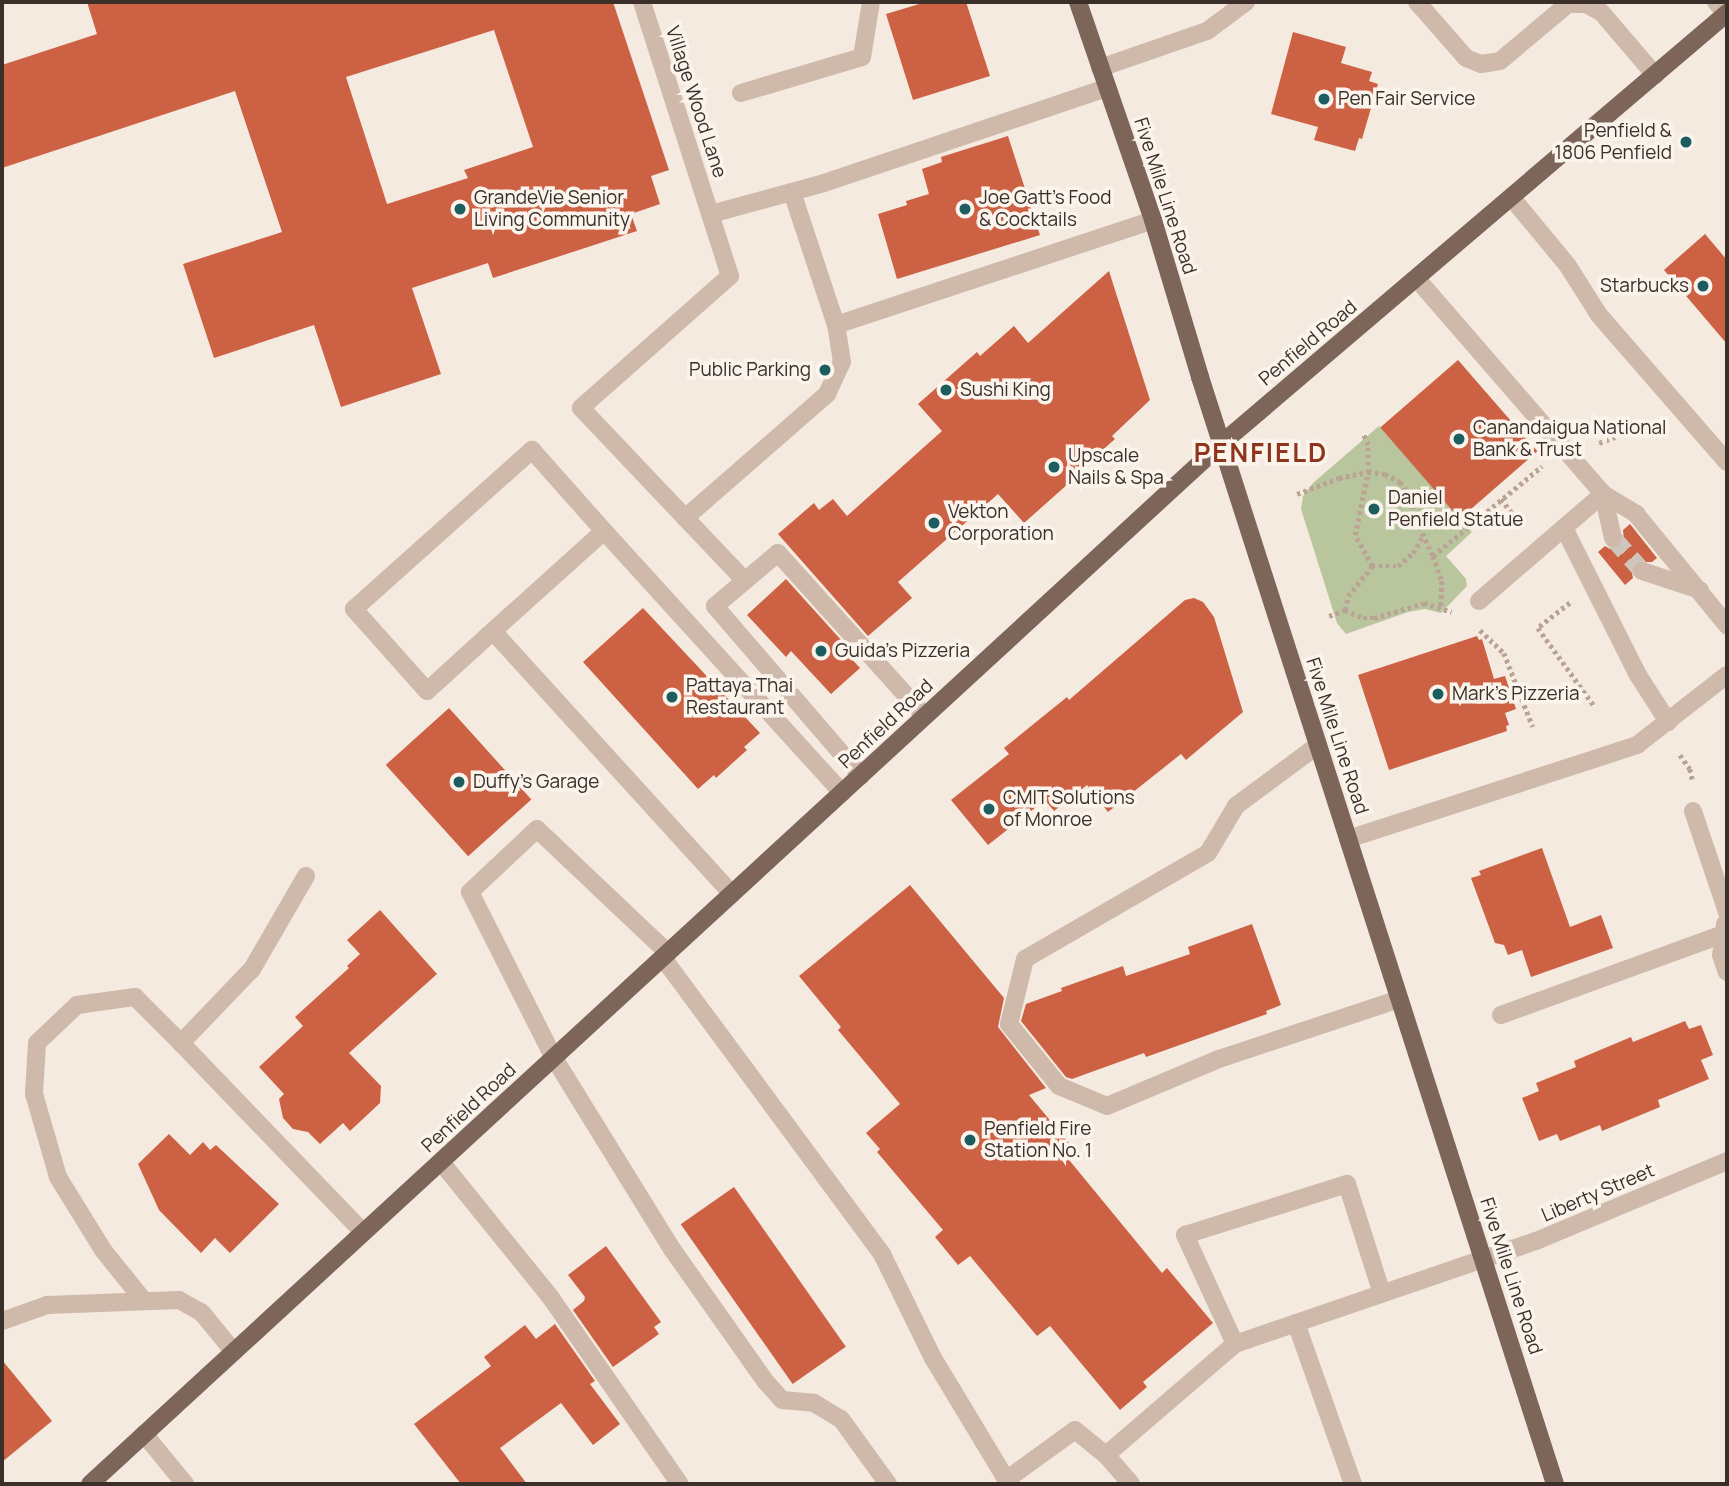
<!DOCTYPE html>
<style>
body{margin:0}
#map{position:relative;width:1729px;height:1486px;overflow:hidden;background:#f4eadf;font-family:Manrope,sans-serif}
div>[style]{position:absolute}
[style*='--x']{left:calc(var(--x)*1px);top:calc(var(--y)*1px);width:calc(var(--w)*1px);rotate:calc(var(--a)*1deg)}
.green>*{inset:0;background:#b9c59d}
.building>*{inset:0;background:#cd6144;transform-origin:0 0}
.minor-tunnel>*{height:18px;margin-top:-9px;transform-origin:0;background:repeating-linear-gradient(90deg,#cfc5bb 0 18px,transparent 0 27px)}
.path>*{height:4.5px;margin-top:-2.25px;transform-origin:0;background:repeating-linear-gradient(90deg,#baa394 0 3.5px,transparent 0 7px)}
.minor>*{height:18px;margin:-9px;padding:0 9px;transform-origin:9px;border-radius:9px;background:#ceb9aa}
.major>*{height:18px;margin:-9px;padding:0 9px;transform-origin:9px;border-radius:9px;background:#7d655a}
.dots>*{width:19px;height:19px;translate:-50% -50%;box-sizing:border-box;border:4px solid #fbf4ec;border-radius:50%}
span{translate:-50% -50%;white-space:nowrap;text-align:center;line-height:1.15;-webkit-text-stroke:7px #fbf4ec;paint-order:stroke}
.poi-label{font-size:19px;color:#3b2f2a}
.left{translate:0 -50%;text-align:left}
.right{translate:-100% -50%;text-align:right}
.street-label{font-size:19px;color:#3b2f2a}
.district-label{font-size:26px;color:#8f351d;font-weight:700;letter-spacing:2px}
.frame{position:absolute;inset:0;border:4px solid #3b2f2a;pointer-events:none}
</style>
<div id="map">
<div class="green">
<div style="clip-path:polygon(1379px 426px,1472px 532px,1446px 556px,1466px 579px,1467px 586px,1441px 613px,1425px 609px,1408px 612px,1346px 634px,1337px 623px,1301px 509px,1303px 496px,1313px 483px)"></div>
</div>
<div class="building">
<div style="clip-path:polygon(evenodd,87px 2px,613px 2px,669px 170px,651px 176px,660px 204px,631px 214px,637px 231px,493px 278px,488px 263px,412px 288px,441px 374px,341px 407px,314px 325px,214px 358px,183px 264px,282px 232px,235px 91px,2px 168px,2px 65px,97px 34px,87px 2px,494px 30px,533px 147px,464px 170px,468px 178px,387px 204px,346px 77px,494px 30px)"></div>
<div style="clip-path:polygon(926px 2px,966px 2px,990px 76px,913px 100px,886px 14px)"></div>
<div style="clip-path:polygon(1293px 32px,1346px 47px,1341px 63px,1372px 72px,1369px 81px,1378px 84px,1362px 139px,1359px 138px,1355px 151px,1314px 140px,1318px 127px,1271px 114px)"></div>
<div style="clip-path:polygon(1008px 136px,1040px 235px,897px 279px,878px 214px,907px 205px,906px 201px,929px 194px,922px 169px,942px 162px,941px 157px)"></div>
<div style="clip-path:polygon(1705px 234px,1727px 260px,1727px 344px,1664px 270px)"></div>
<div style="clip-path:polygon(1109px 271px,1150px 400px,1112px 436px,1115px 439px,1086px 465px,1087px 467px,1024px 523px,998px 494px,898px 582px,912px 598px,868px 636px,778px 534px,814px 503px,819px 510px,833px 499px,847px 516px,942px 431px,918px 404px,977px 352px,980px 356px,1014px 326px,1028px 343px)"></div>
<div style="left:1458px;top:360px;width:121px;height:103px;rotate:49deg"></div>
<div style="clip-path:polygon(1630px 524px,1657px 558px,1652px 562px,1635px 562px,1631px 568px,1633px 578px,1625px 585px,1598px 552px,1605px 546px,1610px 549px,1620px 547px,1624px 541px,1623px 530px)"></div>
<div style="clip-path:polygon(786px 579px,851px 651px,847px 654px,860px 668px,831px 694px,791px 651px,786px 657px,747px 615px)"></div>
<div style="clip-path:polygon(1194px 598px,1203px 602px,1214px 617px,1243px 712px,1186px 760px,1181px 754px,1108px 812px,1087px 785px,1054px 811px,1045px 800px,988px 845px,951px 800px,1009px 754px,1004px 748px,1067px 697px,1069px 700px,1185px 600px)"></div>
<div style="clip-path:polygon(643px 608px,760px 733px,744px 747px,747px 750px,716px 778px,714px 775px,698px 789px,583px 662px)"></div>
<div style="clip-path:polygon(1477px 636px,1479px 640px,1482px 639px,1494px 679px,1505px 676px,1516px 709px,1505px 713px,1509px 725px,1506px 726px,1507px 731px,1389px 770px,1358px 675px)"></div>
<div style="left:449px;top:708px;width:123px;height:85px;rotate:48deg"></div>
<div style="clip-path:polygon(1542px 848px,1570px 927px,1601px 915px,1613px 948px,1531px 977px,1522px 950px,1508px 955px,1504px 945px,1495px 943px,1471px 878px,1481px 875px,1479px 871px)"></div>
<div style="clip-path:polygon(910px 885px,1004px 998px,998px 1027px,1046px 1088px,1029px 1095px,1073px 1148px,1065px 1155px,1162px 1273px,1167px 1268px,1213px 1323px,1143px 1382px,1147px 1387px,1120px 1410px,1050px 1326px,1037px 1336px,970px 1256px,958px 1265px,935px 1237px,943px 1230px,877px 1152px,880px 1149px,866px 1133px,900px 1104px,838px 1030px,841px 1027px,799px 976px)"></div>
<div style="clip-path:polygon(380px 910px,437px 974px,349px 1053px,381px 1086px,380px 1103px,350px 1131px,343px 1123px,320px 1144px,308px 1132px,293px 1129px,283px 1118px,279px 1099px,284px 1094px,259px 1067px,303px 1026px,295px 1017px,349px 968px,347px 966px,360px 954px,347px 940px)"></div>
<div style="clip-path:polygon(1252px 924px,1281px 1005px,1266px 1011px,1267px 1014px,1146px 1057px,1144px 1053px,1072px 1079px,1066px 1077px,1021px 1021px,1026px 1004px,1062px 991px,1061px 988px,1123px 966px,1126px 976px,1190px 954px,1188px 947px)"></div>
<div style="clip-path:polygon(1685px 1021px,1689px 1029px,1701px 1025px,1713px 1055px,1701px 1060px,1709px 1079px,1658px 1100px,1660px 1107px,1602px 1131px,1600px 1125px,1560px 1141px,1557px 1134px,1539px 1141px,1522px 1098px,1539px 1091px,1536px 1083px,1576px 1067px,1574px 1061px,1631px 1037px,1633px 1042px)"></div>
<div style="clip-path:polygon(169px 1134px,190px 1155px,203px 1142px,210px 1150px,216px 1145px,279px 1204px,230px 1253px,215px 1238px,201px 1253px,159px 1210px,138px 1164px)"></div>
<div style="left:734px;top:1187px;width:195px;height:65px;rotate:55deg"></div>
<div style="clip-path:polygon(606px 1246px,661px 1322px,654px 1327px,659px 1334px,613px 1367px,573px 1310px,584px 1301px,585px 1297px,568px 1275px)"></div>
<div style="clip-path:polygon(555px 1324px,595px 1381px,590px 1384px,620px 1424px,593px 1445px,561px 1403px,500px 1448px,527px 1484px,461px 1484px,414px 1424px,491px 1366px,484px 1357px,525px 1325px,536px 1339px)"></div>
<div style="clip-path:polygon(2px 1360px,52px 1421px,2px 1462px)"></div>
</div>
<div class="minor-tunnel">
<div style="--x:1613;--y:538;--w:44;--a:48.7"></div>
</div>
<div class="path">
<div style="--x:1599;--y:443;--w:17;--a:-21"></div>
<div style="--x:1297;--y:494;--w:45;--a:-20.9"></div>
<div style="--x:1339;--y:478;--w:30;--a:-12"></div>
<div style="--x:1368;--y:472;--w:17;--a:7"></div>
<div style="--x:1385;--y:474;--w:17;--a:28"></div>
<div style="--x:1400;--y:482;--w:20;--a:53"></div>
<div style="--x:1412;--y:498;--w:16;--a:83"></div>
<div style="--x:1414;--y:514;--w:46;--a:65.7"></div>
<div style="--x:1433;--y:556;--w:27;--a:70"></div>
<div style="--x:1442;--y:581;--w:26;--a:92"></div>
<div style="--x:1501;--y:499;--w:35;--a:51"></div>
<div style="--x:1433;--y:556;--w:141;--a:-39.5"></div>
<div style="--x:1372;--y:566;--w:26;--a:0"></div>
<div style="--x:1398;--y:566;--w:20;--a:-41"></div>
<div style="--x:1413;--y:553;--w:20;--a:-60"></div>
<div style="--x:1570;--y:603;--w:41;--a:142"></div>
<div style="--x:1538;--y:628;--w:97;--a:54.2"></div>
<div style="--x:1345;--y:610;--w:14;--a:-78"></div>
<div style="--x:1348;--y:596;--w:38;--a:-51"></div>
<div style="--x:1372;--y:566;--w:35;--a:-119"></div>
<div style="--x:1355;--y:535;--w:64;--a:-78.3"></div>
<div style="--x:1368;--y:472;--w:27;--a:-90"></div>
<div style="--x:1368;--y:445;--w:12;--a:-114"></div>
<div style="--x:1329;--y:616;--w:17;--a:-21"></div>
<div style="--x:1345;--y:610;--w:20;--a:24"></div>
<div style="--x:1363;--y:618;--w:11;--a:0"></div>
<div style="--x:1374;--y:618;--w:52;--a:-16.7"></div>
<div style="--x:1424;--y:603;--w:29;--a:18"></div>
<div style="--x:1480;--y:630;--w:33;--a:44"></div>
<div style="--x:1504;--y:653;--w:79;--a:68.6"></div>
<div style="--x:1680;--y:755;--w:17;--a:54"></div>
<div style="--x:1690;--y:769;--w:13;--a:77"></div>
</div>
<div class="minor">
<div style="--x:642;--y:2;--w:288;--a:72.2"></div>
<div style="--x:730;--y:276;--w:199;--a:138.5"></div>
<div style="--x:581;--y:408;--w:238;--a:46.5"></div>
<div style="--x:1417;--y:2;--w:74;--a:48.8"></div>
<div style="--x:1466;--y:58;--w:16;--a:22"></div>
<div style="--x:1481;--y:64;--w:19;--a:-9"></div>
<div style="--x:1500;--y:61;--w:89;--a:-40"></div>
<div style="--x:1568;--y:4;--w:18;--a:0"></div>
<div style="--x:1586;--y:4;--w:18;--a:29"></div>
<div style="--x:1602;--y:13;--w:82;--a:49.5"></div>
<div style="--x:1716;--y:2;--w:16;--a:50"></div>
<div style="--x:1100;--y:68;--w:113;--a:-19.1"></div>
<div style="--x:1207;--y:31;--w:49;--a:-36.6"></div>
<div style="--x:741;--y:93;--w:126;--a:-16.6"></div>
<div style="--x:862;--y:57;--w:56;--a:-80.7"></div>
<div style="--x:792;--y:192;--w:140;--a:71.7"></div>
<div style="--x:836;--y:325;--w:334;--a:-18.3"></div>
<div style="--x:1511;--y:197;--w:89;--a:50.4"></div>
<div style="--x:1568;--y:266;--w:58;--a:57.7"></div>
<div style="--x:1599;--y:315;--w:195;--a:49"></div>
<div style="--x:711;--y:214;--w:117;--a:-15.3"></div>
<div style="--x:824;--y:183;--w:299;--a:-18.6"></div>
<div style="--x:1417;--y:279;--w:284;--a:49.1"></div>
<div style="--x:1603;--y:494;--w:39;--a:31"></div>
<div style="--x:1636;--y:514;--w:144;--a:50.7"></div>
<div style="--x:1603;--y:494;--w:45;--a:77.2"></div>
<div style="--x:685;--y:518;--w:189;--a:-41.1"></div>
<div style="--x:827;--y:394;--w:35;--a:-65"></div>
<div style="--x:842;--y:362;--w:37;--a:-99"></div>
<div style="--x:1564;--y:528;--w:165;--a:63.3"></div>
<div style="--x:1638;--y:675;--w:56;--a:57.4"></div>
<div style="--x:1642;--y:571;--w:61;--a:18.1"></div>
<div style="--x:1479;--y:601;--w:164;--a:-40.8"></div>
<div style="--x:493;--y:631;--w:89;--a:137.7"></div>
<div style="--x:427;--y:691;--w:110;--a:-131.7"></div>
<div style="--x:354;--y:609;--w:239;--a:-41.8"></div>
<div style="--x:532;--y:450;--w:108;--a:48.4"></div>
<div style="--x:1318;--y:745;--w:102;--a:143.4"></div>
<div style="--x:1236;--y:806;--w:55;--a:120.8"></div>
<div style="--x:1208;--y:853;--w:211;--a:149.9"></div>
<div style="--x:1025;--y:959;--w:67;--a:103.8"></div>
<div style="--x:1009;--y:1024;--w:80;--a:51.1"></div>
<div style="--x:1059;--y:1086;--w:52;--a:22.6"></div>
<div style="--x:1107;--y:1106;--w:121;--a:-22.8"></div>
<div style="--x:1219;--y:1059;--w:190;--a:-18.4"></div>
<div style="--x:861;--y:776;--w:224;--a:-130.7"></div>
<div style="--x:715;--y:606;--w:82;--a:-40.1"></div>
<div style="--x:778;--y:553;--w:219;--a:48"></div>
<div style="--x:1693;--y:811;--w:107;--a:71.4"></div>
<div style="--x:1348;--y:839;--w:304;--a:-18"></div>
<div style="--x:1637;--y:745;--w:114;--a:-37.9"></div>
<div style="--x:306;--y:876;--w:108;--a:120.1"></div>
<div style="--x:252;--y:969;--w:103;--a:133.8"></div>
<div style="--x:181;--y:1043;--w:262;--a:46.1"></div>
<div style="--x:732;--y:894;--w:355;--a:-132.3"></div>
<div style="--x:493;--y:631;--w:149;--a:-42"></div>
<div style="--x:604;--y:531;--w:354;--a:47.7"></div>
<div style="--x:1725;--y:924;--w:31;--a:97"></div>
<div style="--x:1721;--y:955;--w:18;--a:71"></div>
<div style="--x:668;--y:953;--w:180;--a:-136.6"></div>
<div style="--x:537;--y:829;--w:92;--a:136.8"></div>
<div style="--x:470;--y:892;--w:186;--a:63.2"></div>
<div style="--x:554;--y:1058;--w:225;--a:58.3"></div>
<div style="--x:672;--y:1249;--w:161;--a:54.8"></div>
<div style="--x:765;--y:1381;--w:25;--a:48"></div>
<div style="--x:782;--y:1400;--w:32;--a:5"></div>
<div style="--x:814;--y:1403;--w:31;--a:31"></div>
<div style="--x:841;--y:1419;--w:80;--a:54.1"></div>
<div style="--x:663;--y:958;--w:368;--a:53.5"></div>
<div style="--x:882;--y:1254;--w:116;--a:63.9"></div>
<div style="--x:933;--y:1358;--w:147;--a:58.9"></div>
<div style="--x:1501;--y:1015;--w:236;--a:-20"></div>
<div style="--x:441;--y:1162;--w:175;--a:51"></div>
<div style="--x:551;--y:1298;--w:226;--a:55.3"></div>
<div style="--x:144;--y:1301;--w:65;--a:-128.8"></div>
<div style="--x:103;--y:1250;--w:86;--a:-121.7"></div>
<div style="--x:58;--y:1177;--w:86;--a:-106.1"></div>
<div style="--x:34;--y:1094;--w:51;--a:-86.6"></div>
<div style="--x:37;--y:1043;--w:55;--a:-43.5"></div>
<div style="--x:77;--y:1005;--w:59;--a:-7.9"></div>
<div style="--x:135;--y:997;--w:65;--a:45"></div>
<div style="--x:2;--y:1321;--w:48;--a:-19.6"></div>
<div style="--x:47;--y:1305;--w:132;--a:-2.2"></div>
<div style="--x:179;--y:1300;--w:26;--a:29"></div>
<div style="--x:202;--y:1313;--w:50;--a:50.6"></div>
<div style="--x:1296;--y:1323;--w:171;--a:70.5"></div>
<div style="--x:1235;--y:1344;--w:120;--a:-114.6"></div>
<div style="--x:1185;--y:1235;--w:170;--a:-17.5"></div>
<div style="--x:1347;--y:1184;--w:115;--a:72.3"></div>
<div style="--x:144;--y:1434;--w:65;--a:50.6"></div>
<div style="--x:1106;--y:1455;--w:38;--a:49"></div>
<div style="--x:1006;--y:1480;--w:85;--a:-35.9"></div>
<div style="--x:1075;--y:1430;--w:40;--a:39"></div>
<div style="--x:1106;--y:1455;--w:170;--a:-40.7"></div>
<div style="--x:1235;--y:1344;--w:318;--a:-18.9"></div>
<div style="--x:1536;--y:1241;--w:207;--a:-22.7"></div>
</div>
<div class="major">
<div style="--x:1078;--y:2;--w:231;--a:71"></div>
<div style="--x:1153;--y:220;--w:164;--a:73.3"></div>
<div style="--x:1200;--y:377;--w:1163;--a:72.22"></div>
<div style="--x:90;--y:1484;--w:1536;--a:-42.6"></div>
<div style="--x:1221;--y:444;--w:665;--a:-40.42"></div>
</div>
<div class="dots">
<div style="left:1324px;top:99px;background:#1c5d5f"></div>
<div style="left:1686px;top:142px;background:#1c5d5f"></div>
<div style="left:460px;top:209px;background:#1c5d5f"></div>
<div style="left:965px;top:209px;background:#1c5d5f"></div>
<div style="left:1703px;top:286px;background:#1c5d5f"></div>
<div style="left:825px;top:370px;background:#1c5d5f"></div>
<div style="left:946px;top:390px;background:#1c5d5f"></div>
<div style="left:1459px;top:439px;background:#1c5d5f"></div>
<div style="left:1054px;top:467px;background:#1c5d5f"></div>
<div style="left:1374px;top:509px;background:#1c5d5f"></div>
<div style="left:934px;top:523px;background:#1c5d5f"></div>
<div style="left:821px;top:651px;background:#1c5d5f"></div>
<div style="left:1438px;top:694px;background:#1c5d5f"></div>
<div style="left:672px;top:697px;background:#1c5d5f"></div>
<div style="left:459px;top:782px;background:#1c5d5f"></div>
<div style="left:989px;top:809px;background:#1c5d5f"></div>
<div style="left:970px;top:1140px;background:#1c5d5f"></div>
</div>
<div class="poi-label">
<span class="left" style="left:1338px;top:99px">Pen Fair Service</span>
<span class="right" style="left:1672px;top:142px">Penfield &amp;<br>1806 Penfield</span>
<span class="left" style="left:474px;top:209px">GrandeVie Senior<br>Living Community</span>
<span class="left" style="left:979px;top:209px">Joe Gatt's Food<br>&amp; Cocktails</span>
<span class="right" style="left:1689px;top:286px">Starbucks</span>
<span class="right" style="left:811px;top:370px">Public Parking</span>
<span class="left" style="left:960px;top:390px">Sushi King</span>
<span class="left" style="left:1473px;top:439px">Canandaigua National<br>Bank &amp; Trust</span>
<span class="left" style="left:1068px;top:467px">Upscale<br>Nails &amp; Spa</span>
<span class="left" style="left:1388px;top:509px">Daniel<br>Penfield Statue</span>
<span class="left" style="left:948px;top:523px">Vekton<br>Corporation</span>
<span class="left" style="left:835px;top:651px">Guida's Pizzeria</span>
<span class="left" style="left:686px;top:697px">Pattaya Thai<br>Restaurant</span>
<span class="left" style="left:1452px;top:694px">Mark's Pizzeria</span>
<span class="left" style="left:473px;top:782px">Duffy's Garage</span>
<span class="left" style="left:1003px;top:809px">CMIT Solutions<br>of Monroe</span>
<span class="left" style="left:984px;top:1140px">Penfield Fire<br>Station No. 1</span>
</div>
<div class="street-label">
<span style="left:696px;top:102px;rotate:72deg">Village Wood Lane</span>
<span style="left:1165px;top:196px;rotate:72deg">Five Mile Line Road</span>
<span style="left:1308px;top:343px;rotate:-40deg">Penfield Road</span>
<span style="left:886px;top:724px;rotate:-43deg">Penfield Road</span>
<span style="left:1337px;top:736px;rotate:72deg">Five Mile Line Road</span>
<span style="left:469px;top:1108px;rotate:-43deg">Penfield Road</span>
<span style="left:1598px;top:1193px;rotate:-23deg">Liberty Street</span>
<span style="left:1511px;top:1276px;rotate:72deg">Five Mile Line Road</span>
</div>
<div class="district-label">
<span style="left:1261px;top:453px">PENFIELD</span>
</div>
<div class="frame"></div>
</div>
